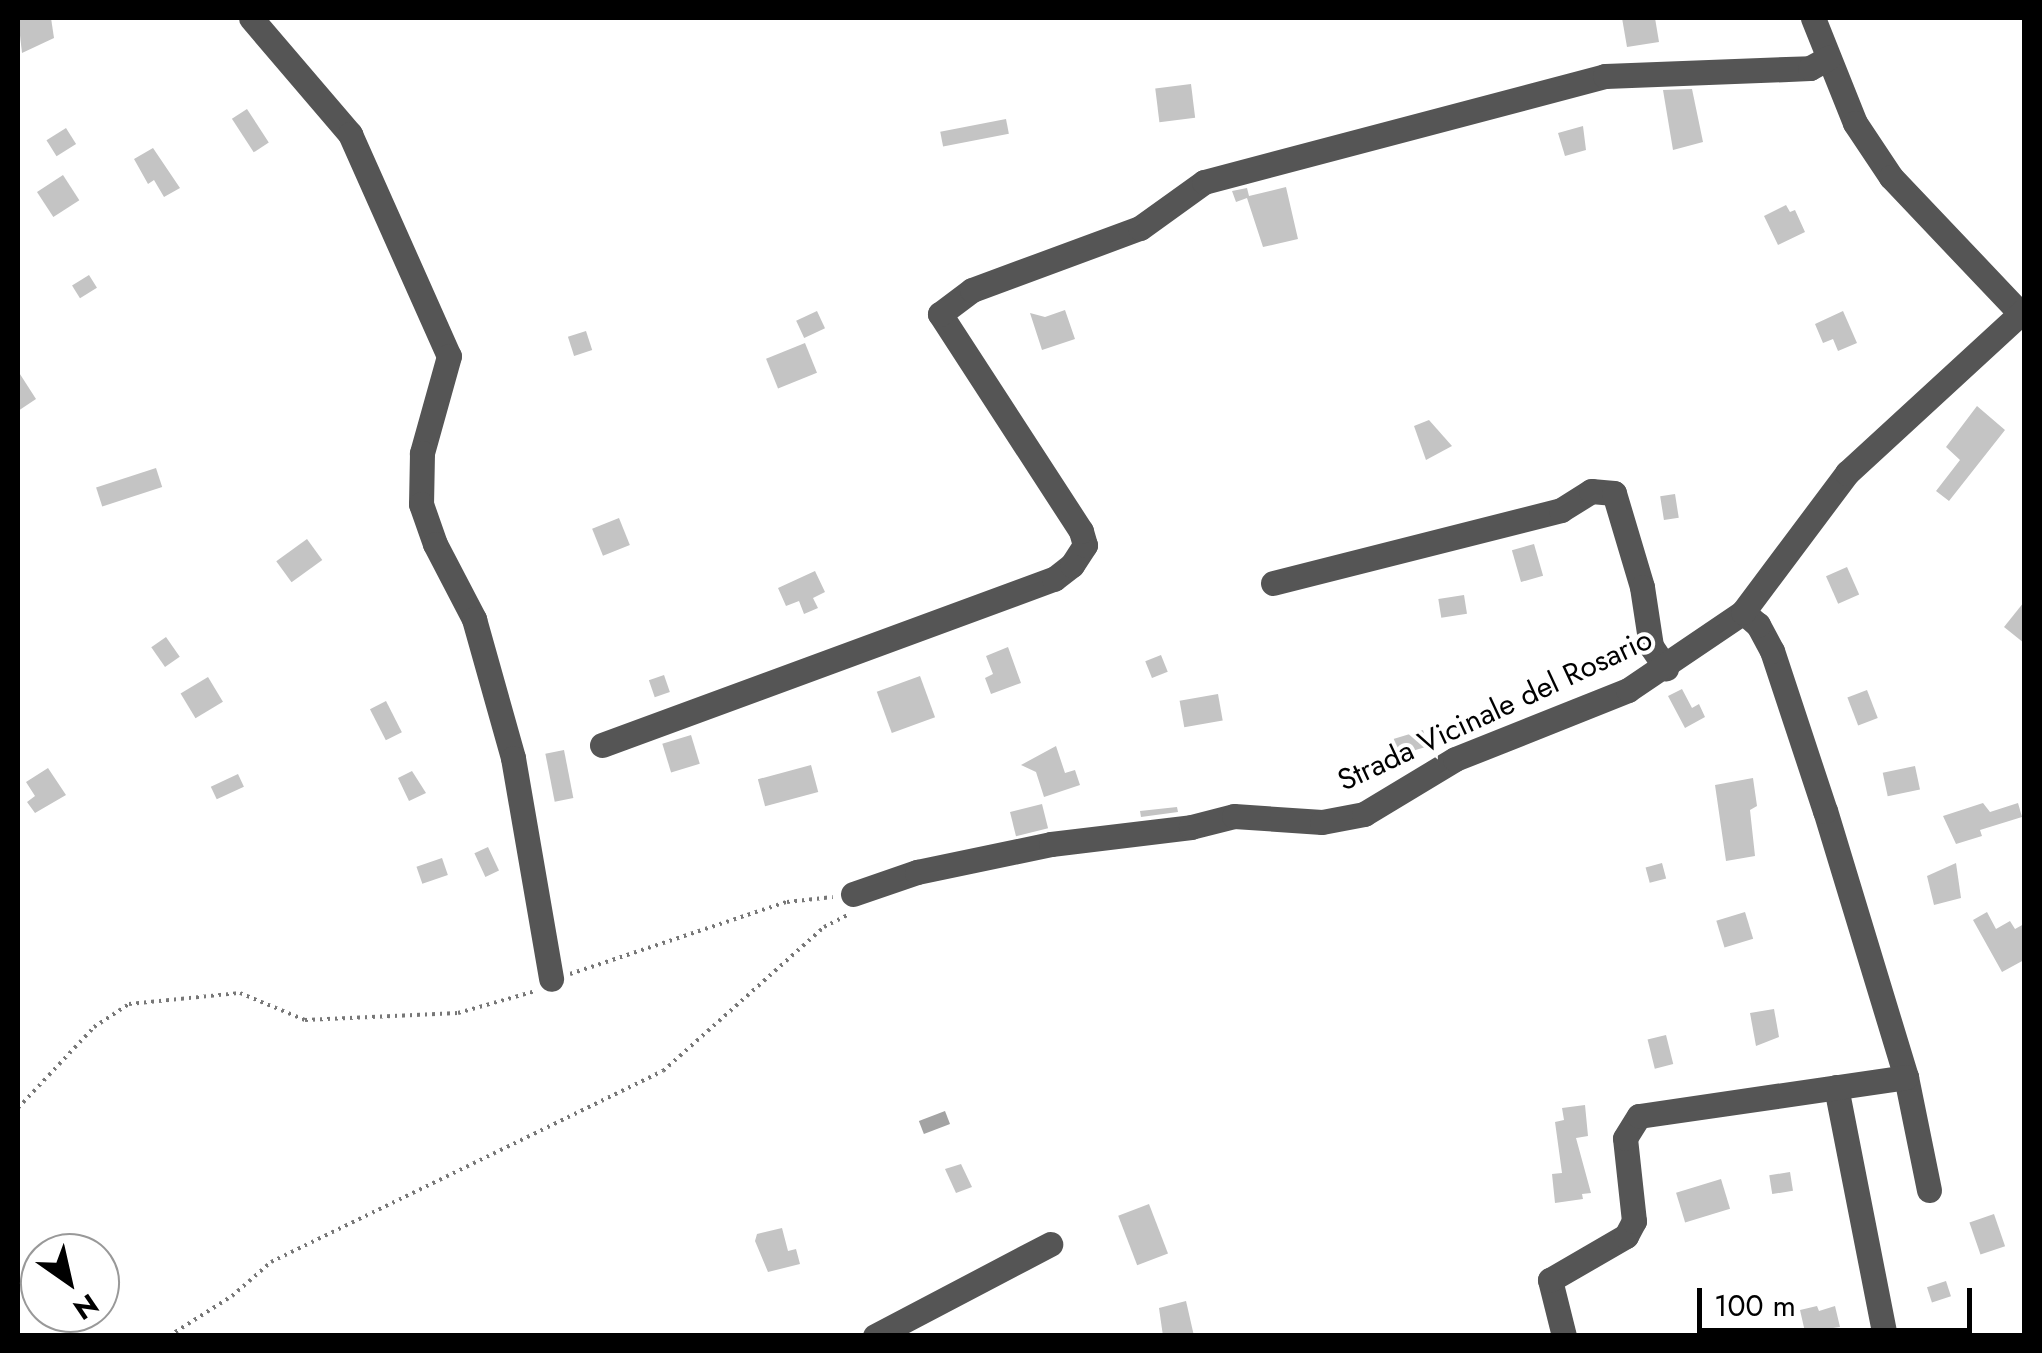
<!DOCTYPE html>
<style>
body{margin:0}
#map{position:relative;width:2042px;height:1353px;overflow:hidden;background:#fff;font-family:Jost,sans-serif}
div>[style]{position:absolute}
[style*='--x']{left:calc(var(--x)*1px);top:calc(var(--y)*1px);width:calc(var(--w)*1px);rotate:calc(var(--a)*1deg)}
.water>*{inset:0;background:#a3a3a3;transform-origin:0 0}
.building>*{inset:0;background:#c4c4c4;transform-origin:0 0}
.path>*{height:4px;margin-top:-2px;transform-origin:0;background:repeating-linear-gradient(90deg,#777 0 2.5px,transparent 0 7.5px)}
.minor>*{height:25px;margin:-12.5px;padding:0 12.5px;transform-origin:12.5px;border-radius:12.5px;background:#555}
span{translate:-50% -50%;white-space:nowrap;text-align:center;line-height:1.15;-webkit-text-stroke:8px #fff;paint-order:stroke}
.street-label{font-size:30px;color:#000}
.frame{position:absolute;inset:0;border:20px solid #000;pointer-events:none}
.north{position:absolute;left:20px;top:1233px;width:100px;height:100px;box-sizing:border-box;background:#fff;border:2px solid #999;border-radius:50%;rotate:146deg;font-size:28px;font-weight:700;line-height:40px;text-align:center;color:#000}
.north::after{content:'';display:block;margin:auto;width:35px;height:45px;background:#000;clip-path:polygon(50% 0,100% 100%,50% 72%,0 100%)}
.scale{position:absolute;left:1697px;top:1288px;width:275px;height:45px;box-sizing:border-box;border:5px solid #000;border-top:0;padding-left:12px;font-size:30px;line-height:35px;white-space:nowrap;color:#000;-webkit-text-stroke:8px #fff;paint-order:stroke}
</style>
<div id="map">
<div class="water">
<div style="left:945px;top:1111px;width:14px;height:28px;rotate:69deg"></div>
</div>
<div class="building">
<div style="clip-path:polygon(18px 18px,51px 18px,54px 38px,22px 53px)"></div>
<div style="clip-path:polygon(1622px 18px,1655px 18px,1659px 42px,1627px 47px)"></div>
<div style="left:1191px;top:84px;width:34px;height:36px;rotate:83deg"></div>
<div style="clip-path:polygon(1692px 89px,1703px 142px,1673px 150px,1663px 90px)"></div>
<div style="left:247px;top:109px;width:40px;height:18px;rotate:57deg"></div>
<div style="left:1006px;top:119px;width:15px;height:67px;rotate:79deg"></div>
<div style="clip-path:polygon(1583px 126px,1586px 150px,1565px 156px,1558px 133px)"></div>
<div style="left:66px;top:128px;width:19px;height:23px;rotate:58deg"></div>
<div style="clip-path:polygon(153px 148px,180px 188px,164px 197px,154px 180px,148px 184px,134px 159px)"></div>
<div style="left:63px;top:175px;width:30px;height:31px;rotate:57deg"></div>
<div style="clip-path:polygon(1286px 187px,1298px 239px,1263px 247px,1247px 198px,1236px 202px,1232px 191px,1247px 188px,1249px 196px)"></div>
<div style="clip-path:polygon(1786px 205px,1790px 212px,1795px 210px,1805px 232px,1778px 245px,1764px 216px)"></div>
<div style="left:89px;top:275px;width:15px;height:20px;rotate:58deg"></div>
<div style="clip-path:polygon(1065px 310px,1075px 339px,1042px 350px,1030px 313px,1045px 317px)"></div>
<div style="left:817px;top:311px;width:19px;height:23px;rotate:65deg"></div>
<div style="clip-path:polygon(1843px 311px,1857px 343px,1838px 351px,1833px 339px,1823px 343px,1815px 324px)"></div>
<div style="left:586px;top:331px;width:20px;height:19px;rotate:72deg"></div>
<div style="left:805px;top:343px;width:32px;height:42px;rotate:68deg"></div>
<div style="clip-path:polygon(18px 371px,36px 399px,18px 411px)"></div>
<div style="clip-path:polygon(1977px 406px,2005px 430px,1949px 501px,1936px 491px,1960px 460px,1946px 447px)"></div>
<div style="clip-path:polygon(1429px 420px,1452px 446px,1426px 460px,1414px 426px)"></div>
<div style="left:156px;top:468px;width:20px;height:63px;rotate:72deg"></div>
<div style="left:1675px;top:494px;width:24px;height:15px;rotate:81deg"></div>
<div style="left:619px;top:518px;width:29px;height:29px;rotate:68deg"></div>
<div style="left:307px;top:539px;width:26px;height:38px;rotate:54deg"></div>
<div style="left:1534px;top:544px;width:33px;height:23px;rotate:74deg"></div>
<div style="left:1847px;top:567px;width:30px;height:23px;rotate:66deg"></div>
<div style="clip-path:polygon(815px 571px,825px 592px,813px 598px,818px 608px,804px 614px,799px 601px,786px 606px,778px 588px)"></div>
<div style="left:1464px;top:595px;width:19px;height:26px;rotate:81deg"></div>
<div style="clip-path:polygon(2024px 602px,2024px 643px,2004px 627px)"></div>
<div style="left:166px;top:637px;width:24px;height:18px;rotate:55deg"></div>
<div style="clip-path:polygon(1008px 647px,1021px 683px,991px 694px,985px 678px,993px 674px,986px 656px)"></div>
<div style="left:1161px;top:655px;width:18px;height:17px;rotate:68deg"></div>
<div style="left:664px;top:675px;width:18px;height:16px;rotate:71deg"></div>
<div style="left:920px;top:676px;width:44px;height:46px;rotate:70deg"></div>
<div style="left:208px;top:677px;width:29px;height:32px;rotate:59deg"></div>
<div style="clip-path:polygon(1682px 689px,1692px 708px,1699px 704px,1705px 717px,1685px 728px,1668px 696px)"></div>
<div style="left:1867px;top:690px;width:30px;height:21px;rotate:69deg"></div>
<div style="left:1218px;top:694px;width:27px;height:39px;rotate:80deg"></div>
<div style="left:386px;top:701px;width:35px;height:18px;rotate:63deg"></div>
<div style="left:1423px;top:730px;width:17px;height:31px;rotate:73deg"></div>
<div style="left:691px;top:735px;width:30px;height:30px;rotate:73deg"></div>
<div style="clip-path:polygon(1056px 746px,1065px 773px,1075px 770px,1080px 785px,1044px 797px,1036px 772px,1021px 765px)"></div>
<div style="left:564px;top:750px;width:49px;height:19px;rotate:79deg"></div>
<div style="left:811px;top:765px;width:28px;height:55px;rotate:75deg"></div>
<div style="left:1915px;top:766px;width:24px;height:33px;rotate:78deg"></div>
<div style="clip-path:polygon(48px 768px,66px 795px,35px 813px,27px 802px,35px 796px,26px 782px)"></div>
<div style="clip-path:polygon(412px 771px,426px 793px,409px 801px,398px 778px)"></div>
<div style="left:238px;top:774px;width:14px;height:30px;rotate:65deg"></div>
<div style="clip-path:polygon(1753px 778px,1757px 806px,1750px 810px,1755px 856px,1726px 861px,1715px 785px)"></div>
<div style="clip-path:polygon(2018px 803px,2022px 817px,1980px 830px,1982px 836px,1956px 844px,1943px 816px,1983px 803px,1990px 812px)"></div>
<div style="left:1042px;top:804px;width:25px;height:33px;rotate:76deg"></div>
<div style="clip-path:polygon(1177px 807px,1178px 812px,1141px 817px,1140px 811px)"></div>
<div style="left:488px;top:847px;width:26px;height:15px;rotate:65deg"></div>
<div style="left:442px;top:858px;width:18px;height:27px;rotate:71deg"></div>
<div style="left:1662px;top:863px;width:16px;height:17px;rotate:75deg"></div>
<div style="clip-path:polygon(1956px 863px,1961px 898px,1934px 905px,1927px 876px)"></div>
<div style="left:1745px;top:912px;width:28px;height:30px;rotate:73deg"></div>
<div style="clip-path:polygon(1987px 912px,1996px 929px,2010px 921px,2015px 929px,2024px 924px,2024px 960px,2002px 972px,1973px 920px)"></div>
<div style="clip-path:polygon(1774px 1009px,1779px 1037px,1756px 1046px,1750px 1013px)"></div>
<div style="left:1666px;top:1035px;width:30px;height:19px;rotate:76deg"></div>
<div style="clip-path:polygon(1585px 1105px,1588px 1136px,1576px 1138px,1591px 1193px,1582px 1194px,1583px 1199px,1555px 1203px,1552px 1174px,1562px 1173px,1555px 1122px,1564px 1120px,1562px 1108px)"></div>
<div style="clip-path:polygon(961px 1164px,972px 1187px,956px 1193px,945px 1169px)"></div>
<div style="left:1790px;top:1172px;width:19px;height:21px;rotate:81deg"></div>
<div style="left:1721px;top:1179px;width:31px;height:47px;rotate:73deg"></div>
<div style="left:1149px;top:1204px;width:53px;height:33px;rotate:69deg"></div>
<div style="left:1994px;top:1214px;width:34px;height:26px;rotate:71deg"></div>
<div style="clip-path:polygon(782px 1228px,788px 1251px,796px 1249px,800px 1264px,768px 1272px,755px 1241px,757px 1234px)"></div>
<div style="left:1946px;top:1281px;width:16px;height:20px;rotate:72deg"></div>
<div style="clip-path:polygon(1186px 1301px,1194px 1336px,1163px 1336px,1159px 1308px)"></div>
<div style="clip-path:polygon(1817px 1306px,1819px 1311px,1835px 1306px,1840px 1327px,1805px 1332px,1800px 1310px)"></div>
</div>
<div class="path">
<div style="--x:570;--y:974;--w:229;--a:-18.4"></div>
<div style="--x:787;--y:902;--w:46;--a:-6.2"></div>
<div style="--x:18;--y:1108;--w:111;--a:-46.8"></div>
<div style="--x:94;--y:1027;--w:42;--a:-33.3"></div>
<div style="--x:129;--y:1004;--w:112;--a:-5.7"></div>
<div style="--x:240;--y:993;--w:70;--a:22.6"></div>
<div style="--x:305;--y:1020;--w:153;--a:-2.6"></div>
<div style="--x:458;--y:1013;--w:81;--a:-15.8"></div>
<div style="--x:169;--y:1336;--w:75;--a:-32.4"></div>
<div style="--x:232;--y:1296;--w:52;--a:-41.1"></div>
<div style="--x:271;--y:1262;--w:436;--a:-26"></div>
<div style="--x:663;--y:1071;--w:216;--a:-41.8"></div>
<div style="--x:824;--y:927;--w:27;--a:-27"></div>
</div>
<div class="minor">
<div style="--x:251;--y:18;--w:153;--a:49.5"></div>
<div style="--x:350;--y:134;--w:243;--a:66"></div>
<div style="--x:449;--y:356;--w:101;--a:105.6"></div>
<div style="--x:422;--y:453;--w:51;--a:91.1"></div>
<div style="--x:421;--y:504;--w:42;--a:70.7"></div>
<div style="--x:435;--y:544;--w:85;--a:62.5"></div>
<div style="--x:474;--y:619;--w:144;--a:74.3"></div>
<div style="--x:513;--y:758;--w:224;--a:80.2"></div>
<div style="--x:1813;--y:18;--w:113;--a:68.2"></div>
<div style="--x:1855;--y:123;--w:65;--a:56.3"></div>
<div style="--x:1891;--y:177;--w:193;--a:46.5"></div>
<div style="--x:1273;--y:583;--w:297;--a:-14.2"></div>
<div style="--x:1561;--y:510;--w:36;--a:-32"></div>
<div style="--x:1591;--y:491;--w:23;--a:5"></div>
<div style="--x:1614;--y:493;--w:98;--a:73.4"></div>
<div style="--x:1642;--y:587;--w:60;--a:81.3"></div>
<div style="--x:1651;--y:646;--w:27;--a:56"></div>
<div style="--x:602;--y:745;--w:482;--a:-20.2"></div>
<div style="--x:1054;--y:579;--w:23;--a:-38"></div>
<div style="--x:1072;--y:565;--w:24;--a:-57"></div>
<div style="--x:1085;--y:545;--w:15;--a:-106"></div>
<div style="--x:1081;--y:531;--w:259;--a:-123"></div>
<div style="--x:940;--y:314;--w:40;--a:-37"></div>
<div style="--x:972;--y:290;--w:179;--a:-20.3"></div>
<div style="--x:1140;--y:228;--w:79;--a:-35.7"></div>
<div style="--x:1204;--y:182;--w:415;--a:-14.8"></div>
<div style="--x:1605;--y:76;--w:205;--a:-2.2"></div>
<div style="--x:1810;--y:68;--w:21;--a:-29"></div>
<div style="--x:853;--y:894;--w:68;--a:-19"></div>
<div style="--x:917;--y:872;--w:137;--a:-11.8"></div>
<div style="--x:1051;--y:844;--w:141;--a:-6.9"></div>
<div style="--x:1191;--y:827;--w:44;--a:-14.3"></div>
<div style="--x:1234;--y:816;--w:88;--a:3.9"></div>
<div style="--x:1322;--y:822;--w:43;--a:-10.8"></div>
<div style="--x:1364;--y:814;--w:106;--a:-31.1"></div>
<div style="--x:1455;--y:759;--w:186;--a:-21.7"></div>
<div style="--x:1628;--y:690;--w:139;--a:-34.1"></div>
<div style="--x:1836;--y:1087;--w:254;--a:78.9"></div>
<div style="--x:1929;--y:1190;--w:115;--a:-101.5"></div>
<div style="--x:1906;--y:1077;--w:278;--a:-106.9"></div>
<div style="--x:1825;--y:811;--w:169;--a:-108.3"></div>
<div style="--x:1772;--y:651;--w:30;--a:-118"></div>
<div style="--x:1758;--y:625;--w:20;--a:-139"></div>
<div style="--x:1743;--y:612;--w:174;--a:-53.2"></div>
<div style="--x:1847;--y:473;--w:241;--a:-42.6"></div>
<div style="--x:875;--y:1336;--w:198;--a:-27.7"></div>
<div style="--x:1564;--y:1336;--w:58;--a:-104"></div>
<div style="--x:1550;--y:1280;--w:88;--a:-30.1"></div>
<div style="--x:1626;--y:1236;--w:17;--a:-62"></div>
<div style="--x:1634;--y:1221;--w:83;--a:-96.2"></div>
<div style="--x:1625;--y:1138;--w:26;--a:-58"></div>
<div style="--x:1639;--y:1116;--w:270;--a:-8.3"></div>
</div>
<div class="street-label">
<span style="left:1495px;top:710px;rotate:-25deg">Strada Vicinale del Rosario</span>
</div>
<div class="frame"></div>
<div class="north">N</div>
<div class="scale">100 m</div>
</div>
